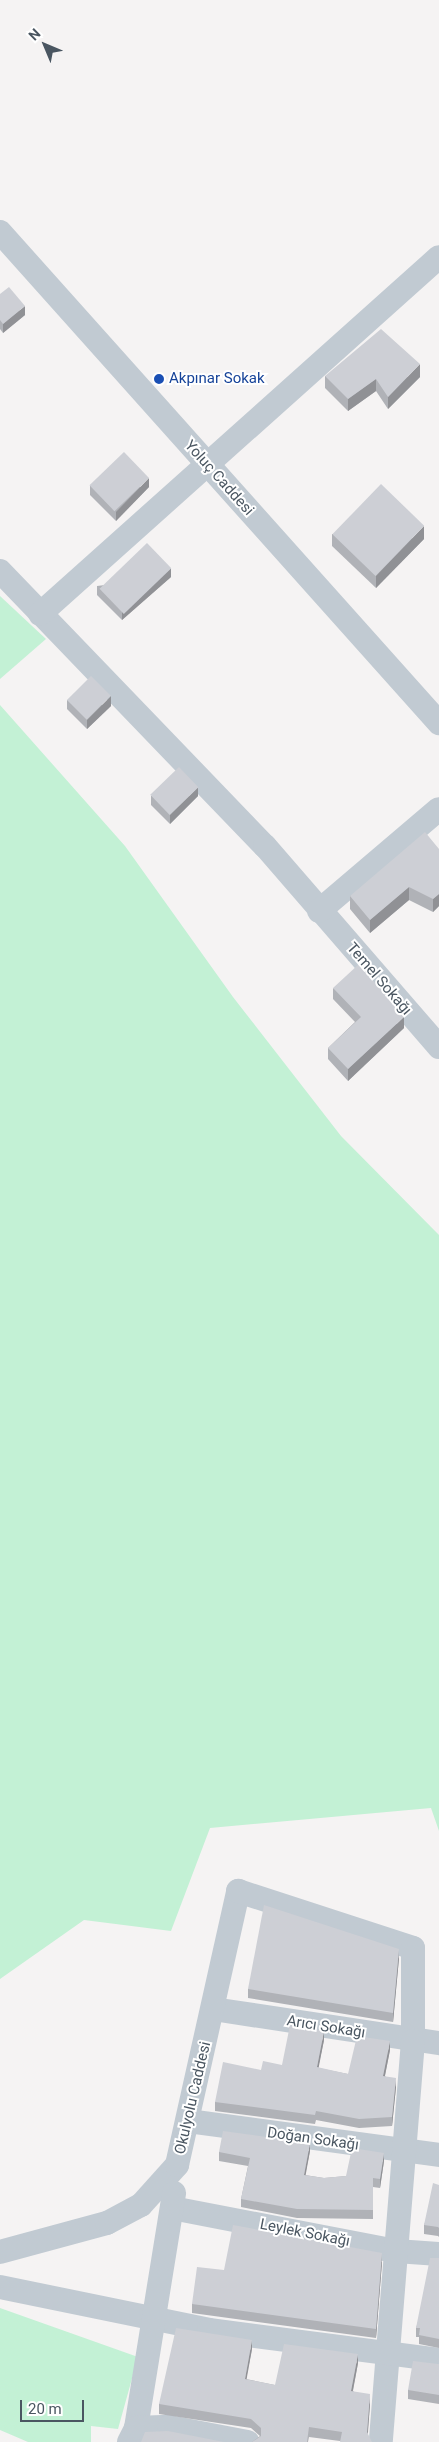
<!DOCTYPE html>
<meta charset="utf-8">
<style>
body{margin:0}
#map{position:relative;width:439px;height:2442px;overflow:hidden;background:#f5f3f3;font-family:Roboto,sans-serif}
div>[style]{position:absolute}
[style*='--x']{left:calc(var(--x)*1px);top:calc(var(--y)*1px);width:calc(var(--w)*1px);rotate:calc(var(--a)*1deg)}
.green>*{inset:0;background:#c3f1d5}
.minor>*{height:24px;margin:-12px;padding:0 12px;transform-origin:12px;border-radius:12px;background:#c1cad2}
.wall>*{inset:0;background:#b0b2b7}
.shaded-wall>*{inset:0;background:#909195}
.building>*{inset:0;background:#cdcfd5;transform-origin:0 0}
.dots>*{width:14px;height:14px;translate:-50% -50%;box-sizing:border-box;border:2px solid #fff;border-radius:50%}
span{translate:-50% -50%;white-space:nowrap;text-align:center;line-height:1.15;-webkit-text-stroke:4px #fff;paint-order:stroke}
.transit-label{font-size:15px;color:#164399}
.left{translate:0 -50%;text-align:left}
.street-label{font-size:15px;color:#4a5661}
.north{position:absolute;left:20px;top:20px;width:50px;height:50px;-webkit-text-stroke:4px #fff;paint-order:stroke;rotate:315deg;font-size:14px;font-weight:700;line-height:20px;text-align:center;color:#4a5661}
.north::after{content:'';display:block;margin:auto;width:18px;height:22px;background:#4a5661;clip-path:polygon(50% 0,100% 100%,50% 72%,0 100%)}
.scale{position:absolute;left:20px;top:2400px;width:64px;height:22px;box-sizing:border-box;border:2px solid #4a5661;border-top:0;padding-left:6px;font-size:15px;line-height:18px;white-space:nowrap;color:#4a5661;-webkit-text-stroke:4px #fff;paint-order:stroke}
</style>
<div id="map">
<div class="green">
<div style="clip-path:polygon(0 596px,46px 639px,0 679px)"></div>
<div style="clip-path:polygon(0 705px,125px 846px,233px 997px,341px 1136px,439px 1235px,439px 1831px,431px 1808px,210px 1828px,171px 1931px,84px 1920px,0 1979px)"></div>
<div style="clip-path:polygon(0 2308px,138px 2357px,118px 2429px,91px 2426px,91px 2442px,28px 2442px,0 2430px)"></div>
</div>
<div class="minor">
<div style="--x:0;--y:232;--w:659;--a:48.2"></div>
<div style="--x:0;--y:571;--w:382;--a:46.1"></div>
<div style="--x:265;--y:846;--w:266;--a:49.1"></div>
<div style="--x:40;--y:614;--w:535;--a:-41.82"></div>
<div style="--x:319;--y:911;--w:157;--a:-40.4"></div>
<div style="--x:213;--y:2009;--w:229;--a:8.6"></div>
<div style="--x:188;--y:2121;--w:253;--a:7.7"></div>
<div style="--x:172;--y:2208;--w:228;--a:10.9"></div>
<div style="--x:396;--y:2251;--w:43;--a:4"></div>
<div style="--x:0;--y:2252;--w:111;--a:-15.2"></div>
<div style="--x:107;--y:2223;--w:38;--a:-28"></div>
<div style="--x:141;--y:2205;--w:54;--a:-48"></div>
<div style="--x:177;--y:2165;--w:281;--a:-77.4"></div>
<div style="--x:238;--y:1891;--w:184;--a:18"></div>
<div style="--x:413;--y:1948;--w:93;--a:90"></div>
<div style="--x:413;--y:2041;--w:402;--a:94.6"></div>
<div style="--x:0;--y:2287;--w:213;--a:11.6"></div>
<div style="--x:209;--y:2330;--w:232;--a:7.4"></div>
<div style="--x:136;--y:2428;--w:238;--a:-80.8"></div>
<div style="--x:129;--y:2442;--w:16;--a:-63"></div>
<div style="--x:136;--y:2428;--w:33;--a:-2"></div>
<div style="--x:169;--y:2427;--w:80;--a:10.8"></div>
</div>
<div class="wall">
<div style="clip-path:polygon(0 294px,25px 315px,3px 333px,0 329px)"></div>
<div style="clip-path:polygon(325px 376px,420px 377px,388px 409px,376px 391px,348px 411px,325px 388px)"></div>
<div style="clip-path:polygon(90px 486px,149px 487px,116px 521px,90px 495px)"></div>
<div style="clip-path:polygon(332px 534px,424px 539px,376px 588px,332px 546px)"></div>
<div style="clip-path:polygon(171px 577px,122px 620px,97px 595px,97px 586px)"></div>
<div style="clip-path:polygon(67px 700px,111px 706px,87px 729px,67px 709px)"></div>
<div style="clip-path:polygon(151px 796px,198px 796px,170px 824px,151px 805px)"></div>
<div style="clip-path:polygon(439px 849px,439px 906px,433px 912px,409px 900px,370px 933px,350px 909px,350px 896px)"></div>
<div style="clip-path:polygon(333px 988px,404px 1028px,348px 1081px,328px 1059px,328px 1048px,355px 1022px,333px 999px)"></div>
<div style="clip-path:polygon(399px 1958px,393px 2022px,248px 1998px,248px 1989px)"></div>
<div style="clip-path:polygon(324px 2040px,318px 2068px,348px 2074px,390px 2050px,385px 2076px,396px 2087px,392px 2126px,359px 2128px,316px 2120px,315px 2124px,215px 2111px,215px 2102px,261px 2070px,282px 2065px)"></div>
<div style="clip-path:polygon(310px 2151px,305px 2175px,324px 2178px,346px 2176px,384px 2161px,380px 2188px,373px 2187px,373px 2219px,297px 2218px,241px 2207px,241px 2199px,248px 2166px,219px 2161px,219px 2152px)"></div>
<div style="clip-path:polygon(439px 2185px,439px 2237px,438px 2236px,424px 2234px,424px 2225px)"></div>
<div style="clip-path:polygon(439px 2258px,439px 2348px,419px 2344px,419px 2337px,416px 2337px,416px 2328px)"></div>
<div style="clip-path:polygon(382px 2262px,376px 2338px,192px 2313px,192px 2304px,224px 2270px)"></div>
<div style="clip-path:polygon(252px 2349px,246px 2379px,275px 2385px,358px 2363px,353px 2391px,370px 2404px,368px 2433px,340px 2441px,309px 2437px,308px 2442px,252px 2442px,260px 2436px,251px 2428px,159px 2414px,159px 2404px)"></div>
<div style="clip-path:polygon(438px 2364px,439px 2364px,439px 2404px,408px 2399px,408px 2390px)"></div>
</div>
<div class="shaded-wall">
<div style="clip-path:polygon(25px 306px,25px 315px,3px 333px,3px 324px)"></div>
<div style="clip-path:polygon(420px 364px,420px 377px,388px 409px,388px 397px)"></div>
<div style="clip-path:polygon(376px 379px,376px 391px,348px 411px,348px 399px)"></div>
<div style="clip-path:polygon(149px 478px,149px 487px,116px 521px,116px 512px)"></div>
<div style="clip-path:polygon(424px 526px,424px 539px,376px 588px,376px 576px)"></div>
<div style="clip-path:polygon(171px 568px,171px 577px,122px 620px,122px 611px)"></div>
<div style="clip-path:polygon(111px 696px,111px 706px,87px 729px,87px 720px)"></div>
<div style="clip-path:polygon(198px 787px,198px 796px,170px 824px,170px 815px)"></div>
<div style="clip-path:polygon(409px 887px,409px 900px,370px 933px,370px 920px)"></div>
<div style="clip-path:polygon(439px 894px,439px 906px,433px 912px,433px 899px)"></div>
<div style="clip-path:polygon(404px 1017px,404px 1028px,348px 1081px,348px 1069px)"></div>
<div style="clip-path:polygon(399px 1949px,399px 1958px,393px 2022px,393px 2013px)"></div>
<div style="clip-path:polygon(324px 2031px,324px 2040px,317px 2076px,317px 2067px)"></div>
<div style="clip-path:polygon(390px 2041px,390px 2050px,383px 2085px,383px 2076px)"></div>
<div style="clip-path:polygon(396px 2078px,396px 2087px,392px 2126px,392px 2117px)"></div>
<div style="clip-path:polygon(310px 2143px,310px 2151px,304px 2184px,304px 2175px)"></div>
<div style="clip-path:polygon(384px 2153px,384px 2161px,380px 2188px,380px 2179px)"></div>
<div style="clip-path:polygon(382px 2253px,382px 2262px,376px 2338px,376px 2329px)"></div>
<div style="clip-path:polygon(252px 2340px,252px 2349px,245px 2388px,245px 2379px)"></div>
<div style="clip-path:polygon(358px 2354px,358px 2363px,351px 2400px,351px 2391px)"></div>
<div style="clip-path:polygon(370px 2394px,370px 2404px,367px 2441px,367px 2432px)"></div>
</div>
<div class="building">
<div style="clip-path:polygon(9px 287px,25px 306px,3px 324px,0 320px,0 294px)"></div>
<div style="clip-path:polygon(381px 329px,420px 364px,388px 397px,376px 379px,348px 399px,325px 376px)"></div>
<div style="left:124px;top:452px;width:36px;height:48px;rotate:46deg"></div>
<div style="left:381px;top:484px;width:60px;height:70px;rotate:44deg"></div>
<div style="left:147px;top:543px;width:35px;height:66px;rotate:46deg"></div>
<div style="left:91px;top:676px;width:28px;height:34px;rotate:45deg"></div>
<div style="left:179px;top:767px;width:28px;height:40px;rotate:46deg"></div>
<div style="clip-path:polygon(425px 832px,439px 849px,439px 894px,433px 899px,409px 887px,370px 920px,350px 896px)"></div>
<div style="clip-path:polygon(359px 964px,404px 1017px,348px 1069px,328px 1048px,361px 1017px,333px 988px)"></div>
<div style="clip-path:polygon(264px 1905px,399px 1949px,393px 2013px,248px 1989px)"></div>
<div style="clip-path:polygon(290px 2025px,324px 2031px,317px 2067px,348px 2074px,357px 2036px,390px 2041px,383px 2076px,396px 2078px,392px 2117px,359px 2119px,316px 2111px,315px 2115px,215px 2102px,223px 2062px,261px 2070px,263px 2061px,282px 2065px)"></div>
<div style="clip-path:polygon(223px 2131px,310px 2143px,304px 2175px,324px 2178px,346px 2176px,352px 2148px,384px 2153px,380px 2179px,373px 2178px,373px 2210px,297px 2209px,241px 2199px,250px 2158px,219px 2152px)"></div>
<div style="clip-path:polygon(433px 2183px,439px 2185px,439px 2228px,438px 2227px,424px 2225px)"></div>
<div style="clip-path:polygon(233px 2225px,382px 2253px,376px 2329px,192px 2304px,197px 2267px,224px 2270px)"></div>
<div style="clip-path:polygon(430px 2258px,439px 2258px,439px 2339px,419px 2335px,420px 2328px,416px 2328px)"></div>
<div style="clip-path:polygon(176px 2328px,252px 2340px,245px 2379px,275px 2385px,284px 2344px,358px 2354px,351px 2391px,370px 2394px,367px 2432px,372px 2442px,340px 2442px,342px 2432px,309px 2427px,307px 2442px,252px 2442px,261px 2436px,261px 2428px,251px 2419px,159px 2404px)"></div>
<div style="clip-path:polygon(413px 2361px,438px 2364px,439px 2364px,439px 2395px,408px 2390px)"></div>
<div style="clip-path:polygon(168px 2431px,224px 2442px,141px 2442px,145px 2432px)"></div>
</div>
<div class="dots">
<div style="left:159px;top:379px;background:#1a4fb4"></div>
</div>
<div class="transit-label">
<span class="left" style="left:169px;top:379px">Akpınar Sokak</span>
</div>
<div class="street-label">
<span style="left:219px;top:478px;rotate:48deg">Yoluç Caddesi</span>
<span style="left:379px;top:979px;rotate:49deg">Temel Sokağı</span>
<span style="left:326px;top:2027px;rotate:9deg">Arıcı Sokağı</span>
<span style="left:193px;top:2098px;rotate:-77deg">Okulyolu Caddesi</span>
<span style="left:313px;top:2139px;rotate:8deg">Doğan Sokağı</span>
<span style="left:305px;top:2233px;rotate:11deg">Leylek Sokağı</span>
</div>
<div class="north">N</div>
<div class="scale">20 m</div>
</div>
